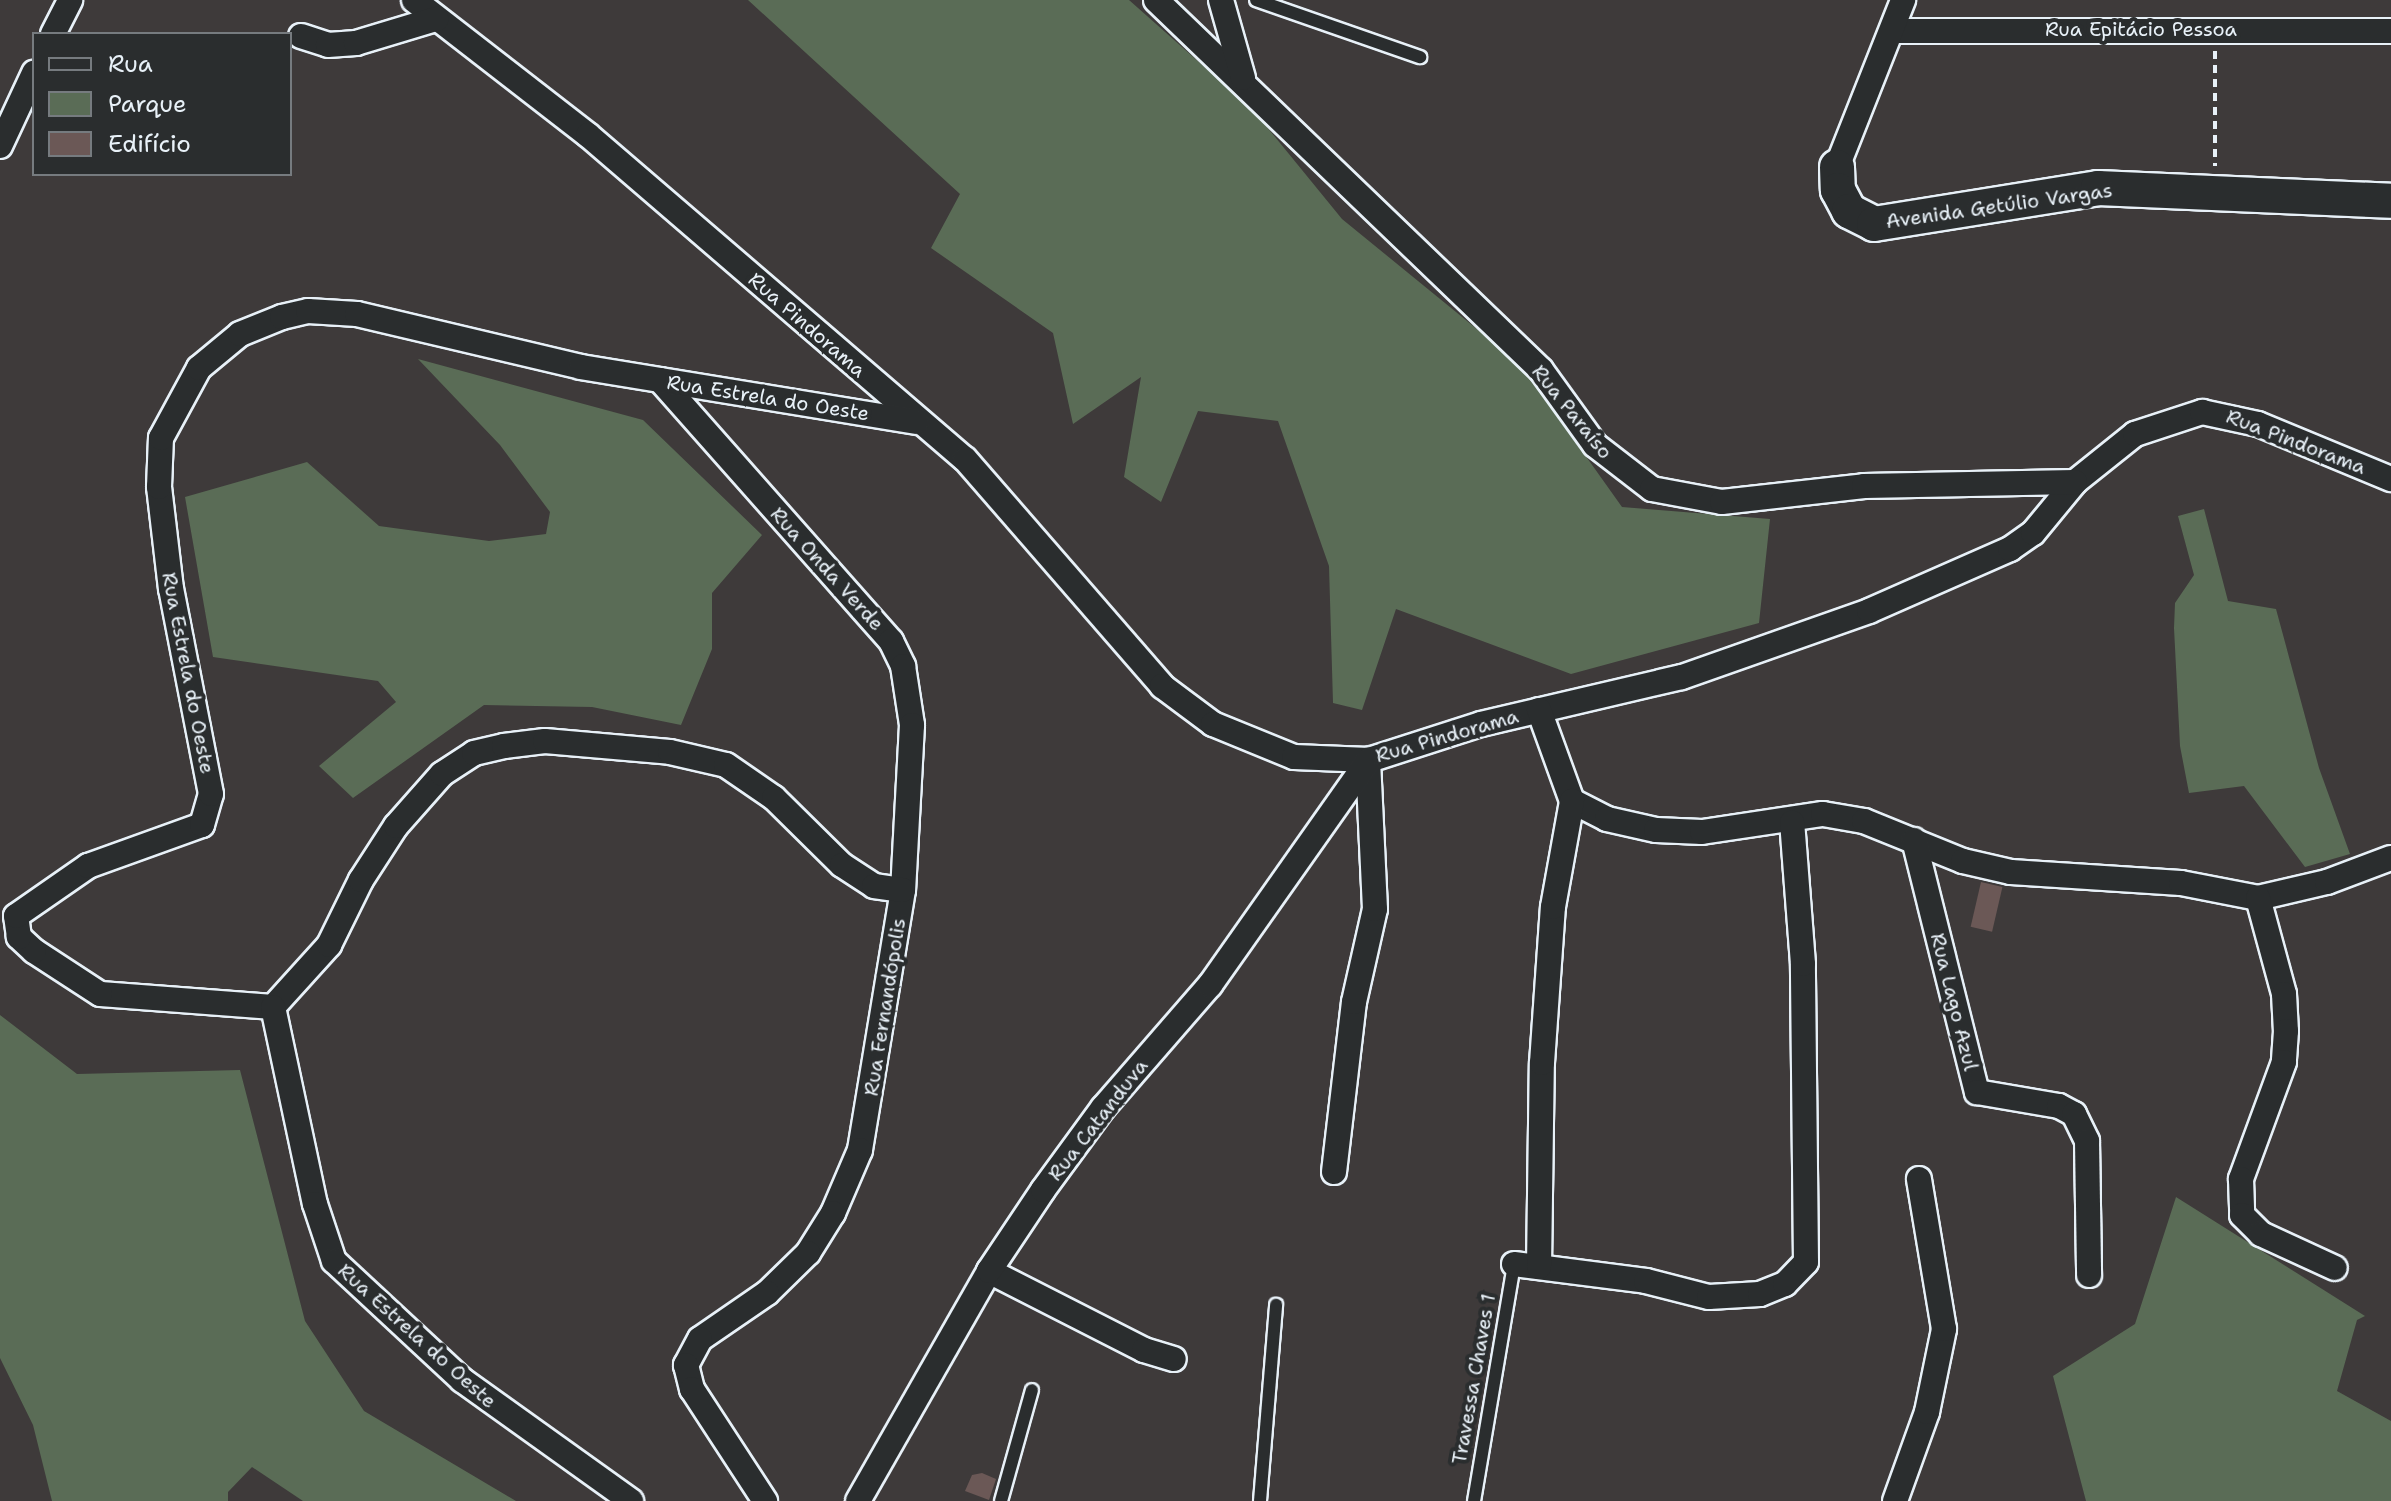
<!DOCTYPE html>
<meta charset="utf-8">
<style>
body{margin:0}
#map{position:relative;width:2391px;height:1501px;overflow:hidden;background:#3e3a3a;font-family:"Shantell Sans",sans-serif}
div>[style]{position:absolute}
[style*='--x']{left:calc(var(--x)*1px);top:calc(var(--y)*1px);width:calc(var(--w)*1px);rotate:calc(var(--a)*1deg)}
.green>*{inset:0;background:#5a6c56}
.building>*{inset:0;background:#6b5856;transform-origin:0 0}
.path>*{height:4px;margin-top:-2px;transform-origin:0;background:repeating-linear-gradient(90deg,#e8f1f8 0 8px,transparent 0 14px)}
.roads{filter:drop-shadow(2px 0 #e8f1f8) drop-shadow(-2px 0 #e8f1f8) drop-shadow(0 2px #e8f1f8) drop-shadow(0 -2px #e8f1f8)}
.lane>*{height:12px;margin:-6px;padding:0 6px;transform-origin:6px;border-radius:6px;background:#2a2d2e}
.street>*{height:24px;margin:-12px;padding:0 12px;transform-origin:12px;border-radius:12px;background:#2a2d2e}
.secondary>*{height:34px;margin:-17px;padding:0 17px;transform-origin:17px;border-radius:17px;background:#2a2d2e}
span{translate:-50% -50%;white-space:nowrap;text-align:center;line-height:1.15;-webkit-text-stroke:8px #2a2d2e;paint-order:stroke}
.street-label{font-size:20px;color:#e8f1f8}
.legend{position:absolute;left:32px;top:32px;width:260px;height:144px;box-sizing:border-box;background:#2a2d2e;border:2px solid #767b7f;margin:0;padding:10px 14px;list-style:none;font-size:24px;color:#e8f1f8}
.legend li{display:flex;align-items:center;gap:16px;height:40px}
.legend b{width:40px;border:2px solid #767b7f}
</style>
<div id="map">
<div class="green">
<div style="clip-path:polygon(748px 0,1129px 0,1253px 110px,1342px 219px,1521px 365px,1622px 507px,1770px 519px,1759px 623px,1571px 674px,1396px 609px,1362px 710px,1333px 703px,1329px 566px,1278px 421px,1198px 411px,1161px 502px,1124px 477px,1141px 377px,1073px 424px,1053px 333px,931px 248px,960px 194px)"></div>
<div style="clip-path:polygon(418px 359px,643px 420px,762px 535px,712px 593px,712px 649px,681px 725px,592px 707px,484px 705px,353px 798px,319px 766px,396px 702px,378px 681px,213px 657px,185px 497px,307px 462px,379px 526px,489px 541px,546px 534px,550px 512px,500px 445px)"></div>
<div style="clip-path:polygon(2204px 509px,2228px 601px,2276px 609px,2319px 768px,2350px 854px,2305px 867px,2244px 786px,2189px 793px,2180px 746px,2174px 628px,2175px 603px,2194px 575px,2178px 516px)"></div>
<div style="clip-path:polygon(0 1015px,77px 1074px,240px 1070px,305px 1321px,364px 1411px,516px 1501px,303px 1501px,252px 1467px,228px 1492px,228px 1501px,52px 1501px,33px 1425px,0 1358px)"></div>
<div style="clip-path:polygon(2176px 1197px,2365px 1316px,2357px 1320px,2337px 1391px,2391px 1421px,2391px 1501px,2086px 1501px,2053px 1376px,2135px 1324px)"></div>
</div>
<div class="building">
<div style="left:1981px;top:882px;width:22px;height:46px;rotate:13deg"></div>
<div style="clip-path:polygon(982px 1473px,996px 1479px,989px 1500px,965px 1491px,972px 1475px)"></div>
</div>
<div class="path">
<div style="--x:2215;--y:51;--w:115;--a:90"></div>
</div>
<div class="roads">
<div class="lane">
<div style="--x:1256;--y:0;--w:174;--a:19.2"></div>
<div style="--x:1001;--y:1501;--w:115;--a:-74.4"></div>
<div style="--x:1260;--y:1501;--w:197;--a:-85.3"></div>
<div style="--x:1474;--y:1501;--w:240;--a:-80.4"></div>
</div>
<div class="street">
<div style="--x:414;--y:0;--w:220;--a:37.8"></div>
<div style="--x:588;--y:135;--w:497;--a:40.7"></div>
<div style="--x:965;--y:459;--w:301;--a:49"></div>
<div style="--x:1162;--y:686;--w:64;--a:36.7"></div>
<div style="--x:1213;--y:724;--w:87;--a:22.2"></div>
<div style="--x:1294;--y:757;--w:75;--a:2.3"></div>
<div style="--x:1369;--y:760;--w:118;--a:-17.8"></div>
<div style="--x:1481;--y:724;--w:206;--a:-13.2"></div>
<div style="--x:1682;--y:677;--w:198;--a:-19.4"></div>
<div style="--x:1869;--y:611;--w:154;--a:-23.7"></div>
<div style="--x:2010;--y:549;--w:28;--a:-35"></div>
<div style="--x:2033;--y:533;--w:66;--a:-50.5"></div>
<div style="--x:2075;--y:482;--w:77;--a:-38.7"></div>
<div style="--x:2135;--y:434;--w:71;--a:-18.2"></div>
<div style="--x:2202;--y:412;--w:57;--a:12.1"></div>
<div style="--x:2258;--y:424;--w:144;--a:22.5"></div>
<div style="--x:1156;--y:0;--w:534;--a:43.86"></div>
<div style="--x:1541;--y:370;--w:92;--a:54.2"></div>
<div style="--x:1595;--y:445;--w:72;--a:37.7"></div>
<div style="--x:1652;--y:489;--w:71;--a:10.5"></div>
<div style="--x:1722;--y:502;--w:143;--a:-6.4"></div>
<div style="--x:1864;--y:486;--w:211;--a:-1.1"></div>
<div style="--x:1221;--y:0;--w:81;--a:74.2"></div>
<div style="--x:1892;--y:31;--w:499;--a:0"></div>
<div style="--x:53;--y:34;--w:38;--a:-63"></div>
<div style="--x:301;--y:36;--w:28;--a:18"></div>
<div style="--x:328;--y:45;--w:28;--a:-4"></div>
<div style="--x:356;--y:43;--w:84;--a:-16.7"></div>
<div style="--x:0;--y:146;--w:81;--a:-65"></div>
<div style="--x:1837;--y:167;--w:180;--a:-68.4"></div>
<div style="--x:660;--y:380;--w:349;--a:48.5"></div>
<div style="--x:891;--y:641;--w:28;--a:64"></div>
<div style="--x:903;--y:666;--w:60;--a:81.3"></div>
<div style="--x:912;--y:725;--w:165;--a:93.1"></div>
<div style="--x:903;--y:890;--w:264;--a:99.4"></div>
<div style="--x:860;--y:1150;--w:69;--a:113.2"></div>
<div style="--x:833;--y:1213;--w:47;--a:122"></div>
<div style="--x:808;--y:1253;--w:57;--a:135.7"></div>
<div style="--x:767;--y:1293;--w:81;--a:145.5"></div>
<div style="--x:700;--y:1339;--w:30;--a:118"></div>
<div style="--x:686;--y:1365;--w:25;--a:76"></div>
<div style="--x:692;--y:1389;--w:134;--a:56.9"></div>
<div style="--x:1539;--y:710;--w:97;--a:70.1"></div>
<div style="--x:1572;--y:801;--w:39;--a:27"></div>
<div style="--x:1607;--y:819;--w:50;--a:12.7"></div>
<div style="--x:1656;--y:830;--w:46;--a:2.5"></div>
<div style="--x:1702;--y:832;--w:122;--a:-8.5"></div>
<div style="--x:1823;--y:814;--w:42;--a:9.7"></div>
<div style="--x:1864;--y:821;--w:107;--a:22"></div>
<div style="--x:1963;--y:861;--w:49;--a:12.9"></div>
<div style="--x:2011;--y:872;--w:170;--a:3.7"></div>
<div style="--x:2181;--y:883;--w:78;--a:11"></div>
<div style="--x:2258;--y:898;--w:71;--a:-13.1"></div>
<div style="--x:2327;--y:882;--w:68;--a:-20.6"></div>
<div style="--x:1914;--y:840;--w:260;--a:76"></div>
<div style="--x:1977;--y:1092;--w:83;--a:9.7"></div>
<div style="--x:2059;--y:1106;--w:17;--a:28"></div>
<div style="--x:2074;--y:1114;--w:30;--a:64"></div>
<div style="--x:2087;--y:1141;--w:134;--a:89.1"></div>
<div style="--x:2258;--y:898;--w:99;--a:74.8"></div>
<div style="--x:2284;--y:994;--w:37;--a:87"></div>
<div style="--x:2286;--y:1031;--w:31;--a:94"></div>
<div style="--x:2284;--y:1062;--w:125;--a:110.2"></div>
<div style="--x:2241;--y:1179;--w:36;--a:88"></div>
<div style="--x:2242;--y:1215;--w:27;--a:45"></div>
<div style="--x:2261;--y:1234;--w:81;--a:24.7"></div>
<div style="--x:273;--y:1007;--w:173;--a:-175.7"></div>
<div style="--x:100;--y:994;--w:79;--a:-146.9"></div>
<div style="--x:34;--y:951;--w:21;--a:-137"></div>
<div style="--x:19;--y:937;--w:21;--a:-98"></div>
<div style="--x:16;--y:916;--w:88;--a:-34.8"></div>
<div style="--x:88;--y:866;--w:121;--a:-19.8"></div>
<div style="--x:202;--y:825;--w:32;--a:-74"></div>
<div style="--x:211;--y:794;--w:209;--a:-101"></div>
<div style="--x:171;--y:589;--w:103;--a:-96.7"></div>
<div style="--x:159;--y:487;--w:49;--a:-87.7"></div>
<div style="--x:161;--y:438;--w:80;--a:-61.5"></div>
<div style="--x:199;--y:368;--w:53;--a:-39.7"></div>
<div style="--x:240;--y:334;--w:45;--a:-22"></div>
<div style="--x:282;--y:317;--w:27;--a:-13"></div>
<div style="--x:308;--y:311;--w:49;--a:3.5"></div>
<div style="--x:357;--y:314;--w:230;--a:13.3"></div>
<div style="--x:581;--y:367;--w:340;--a:9.3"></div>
<div style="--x:273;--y:1007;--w:84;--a:-47.9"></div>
<div style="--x:329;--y:945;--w:72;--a:-63.8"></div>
<div style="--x:361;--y:880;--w:64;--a:-57.1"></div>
<div style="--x:396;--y:826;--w:69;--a:-48.5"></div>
<div style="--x:442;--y:774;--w:38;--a:-33"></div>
<div style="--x:474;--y:753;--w:31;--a:-13"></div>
<div style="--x:504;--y:746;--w:41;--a:-7"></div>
<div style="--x:545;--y:741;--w:125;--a:5"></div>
<div style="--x:670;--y:752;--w:57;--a:13.1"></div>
<div style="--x:726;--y:765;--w:58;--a:34.5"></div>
<div style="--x:774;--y:798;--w:95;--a:44.6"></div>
<div style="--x:842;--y:865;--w:38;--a:33"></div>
<div style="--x:874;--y:886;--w:29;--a:8"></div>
<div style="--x:273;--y:1007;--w:201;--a:78"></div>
<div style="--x:315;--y:1204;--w:60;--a:71.6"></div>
<div style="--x:334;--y:1261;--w:175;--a:42.9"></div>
<div style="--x:462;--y:1380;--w:208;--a:35.6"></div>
<div style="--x:1334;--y:1172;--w:171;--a:-83.3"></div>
<div style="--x:1354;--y:1002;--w:95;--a:-77.3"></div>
<div style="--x:1375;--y:909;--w:147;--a:-92.7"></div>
<div style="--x:1514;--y:1264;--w:133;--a:7.3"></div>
<div style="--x:1646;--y:1281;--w:65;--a:14.3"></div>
<div style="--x:1709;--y:1297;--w:51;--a:-3.4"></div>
<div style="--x:1760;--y:1294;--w:27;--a:-22"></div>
<div style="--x:1785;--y:1284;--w:30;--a:-46"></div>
<div style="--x:1806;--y:1262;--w:298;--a:-90.6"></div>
<div style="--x:1803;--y:964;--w:142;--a:-94.4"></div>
<div style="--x:1539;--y:1267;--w:204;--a:-89.2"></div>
<div style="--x:1542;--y:1063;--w:156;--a:-86"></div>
<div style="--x:1553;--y:907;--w:108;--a:-79.8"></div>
<div style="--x:989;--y:1271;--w:174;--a:27"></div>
<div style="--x:1144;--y:1350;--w:31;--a:17"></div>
<div style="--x:858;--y:1501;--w:265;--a:-60.3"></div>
<div style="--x:989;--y:1271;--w:97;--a:-56.3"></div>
<div style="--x:1043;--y:1190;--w:102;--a:-53.8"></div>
<div style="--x:1103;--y:1108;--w:163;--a:-49"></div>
<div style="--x:1210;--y:985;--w:276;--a:-54.8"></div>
<div style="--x:1895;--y:1501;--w:95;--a:-70.2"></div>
<div style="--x:1927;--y:1412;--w:85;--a:-78.4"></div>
<div style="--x:1944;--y:1329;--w:152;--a:-99.5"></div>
</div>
<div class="secondary">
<div style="--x:1837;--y:167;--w:23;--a:88"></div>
<div style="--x:1838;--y:190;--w:24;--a:62"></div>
<div style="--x:1849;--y:211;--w:28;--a:27"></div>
<div style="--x:1874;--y:224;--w:227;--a:-9.1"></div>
<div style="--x:2098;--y:188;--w:293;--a:2.5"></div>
</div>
</div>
<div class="street-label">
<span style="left:2141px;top:29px">Rua Epitácio Pessoa</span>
<span style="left:1999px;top:206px;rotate:-8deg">Avenida Getúlio Vargas</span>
<span style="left:807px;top:325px;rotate:41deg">Rua Pindorama</span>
<span style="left:768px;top:398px;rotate:9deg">Rua Estrela do Oeste</span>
<span style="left:1572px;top:412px;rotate:51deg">Rua Paraíso</span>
<span style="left:2296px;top:442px;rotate:21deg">Rua Pindorama</span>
<span style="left:827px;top:569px;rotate:48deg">Rua Onda Verde</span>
<span style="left:188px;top:673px;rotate:79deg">Rua Estrela do Oeste</span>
<span style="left:1447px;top:736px;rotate:-16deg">Rua Pindorama</span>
<span style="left:1954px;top:1002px;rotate:76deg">Rua Lago Azul</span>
<span style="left:885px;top:1007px;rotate:-81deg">Rua Fernandópolis</span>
<span style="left:1098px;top:1120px;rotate:-52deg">Rua Catanduva</span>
<span style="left:417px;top:1336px;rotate:42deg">Rua Estrela do Oeste</span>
<span style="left:1474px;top:1379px;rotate:-80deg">Travessa Chaves 1</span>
</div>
<ul class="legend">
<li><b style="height:10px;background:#2a2d2e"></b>Rua</li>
<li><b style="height:22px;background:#5a6c56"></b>Parque</li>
<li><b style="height:22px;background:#6b5856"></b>Edifício</li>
</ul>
</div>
